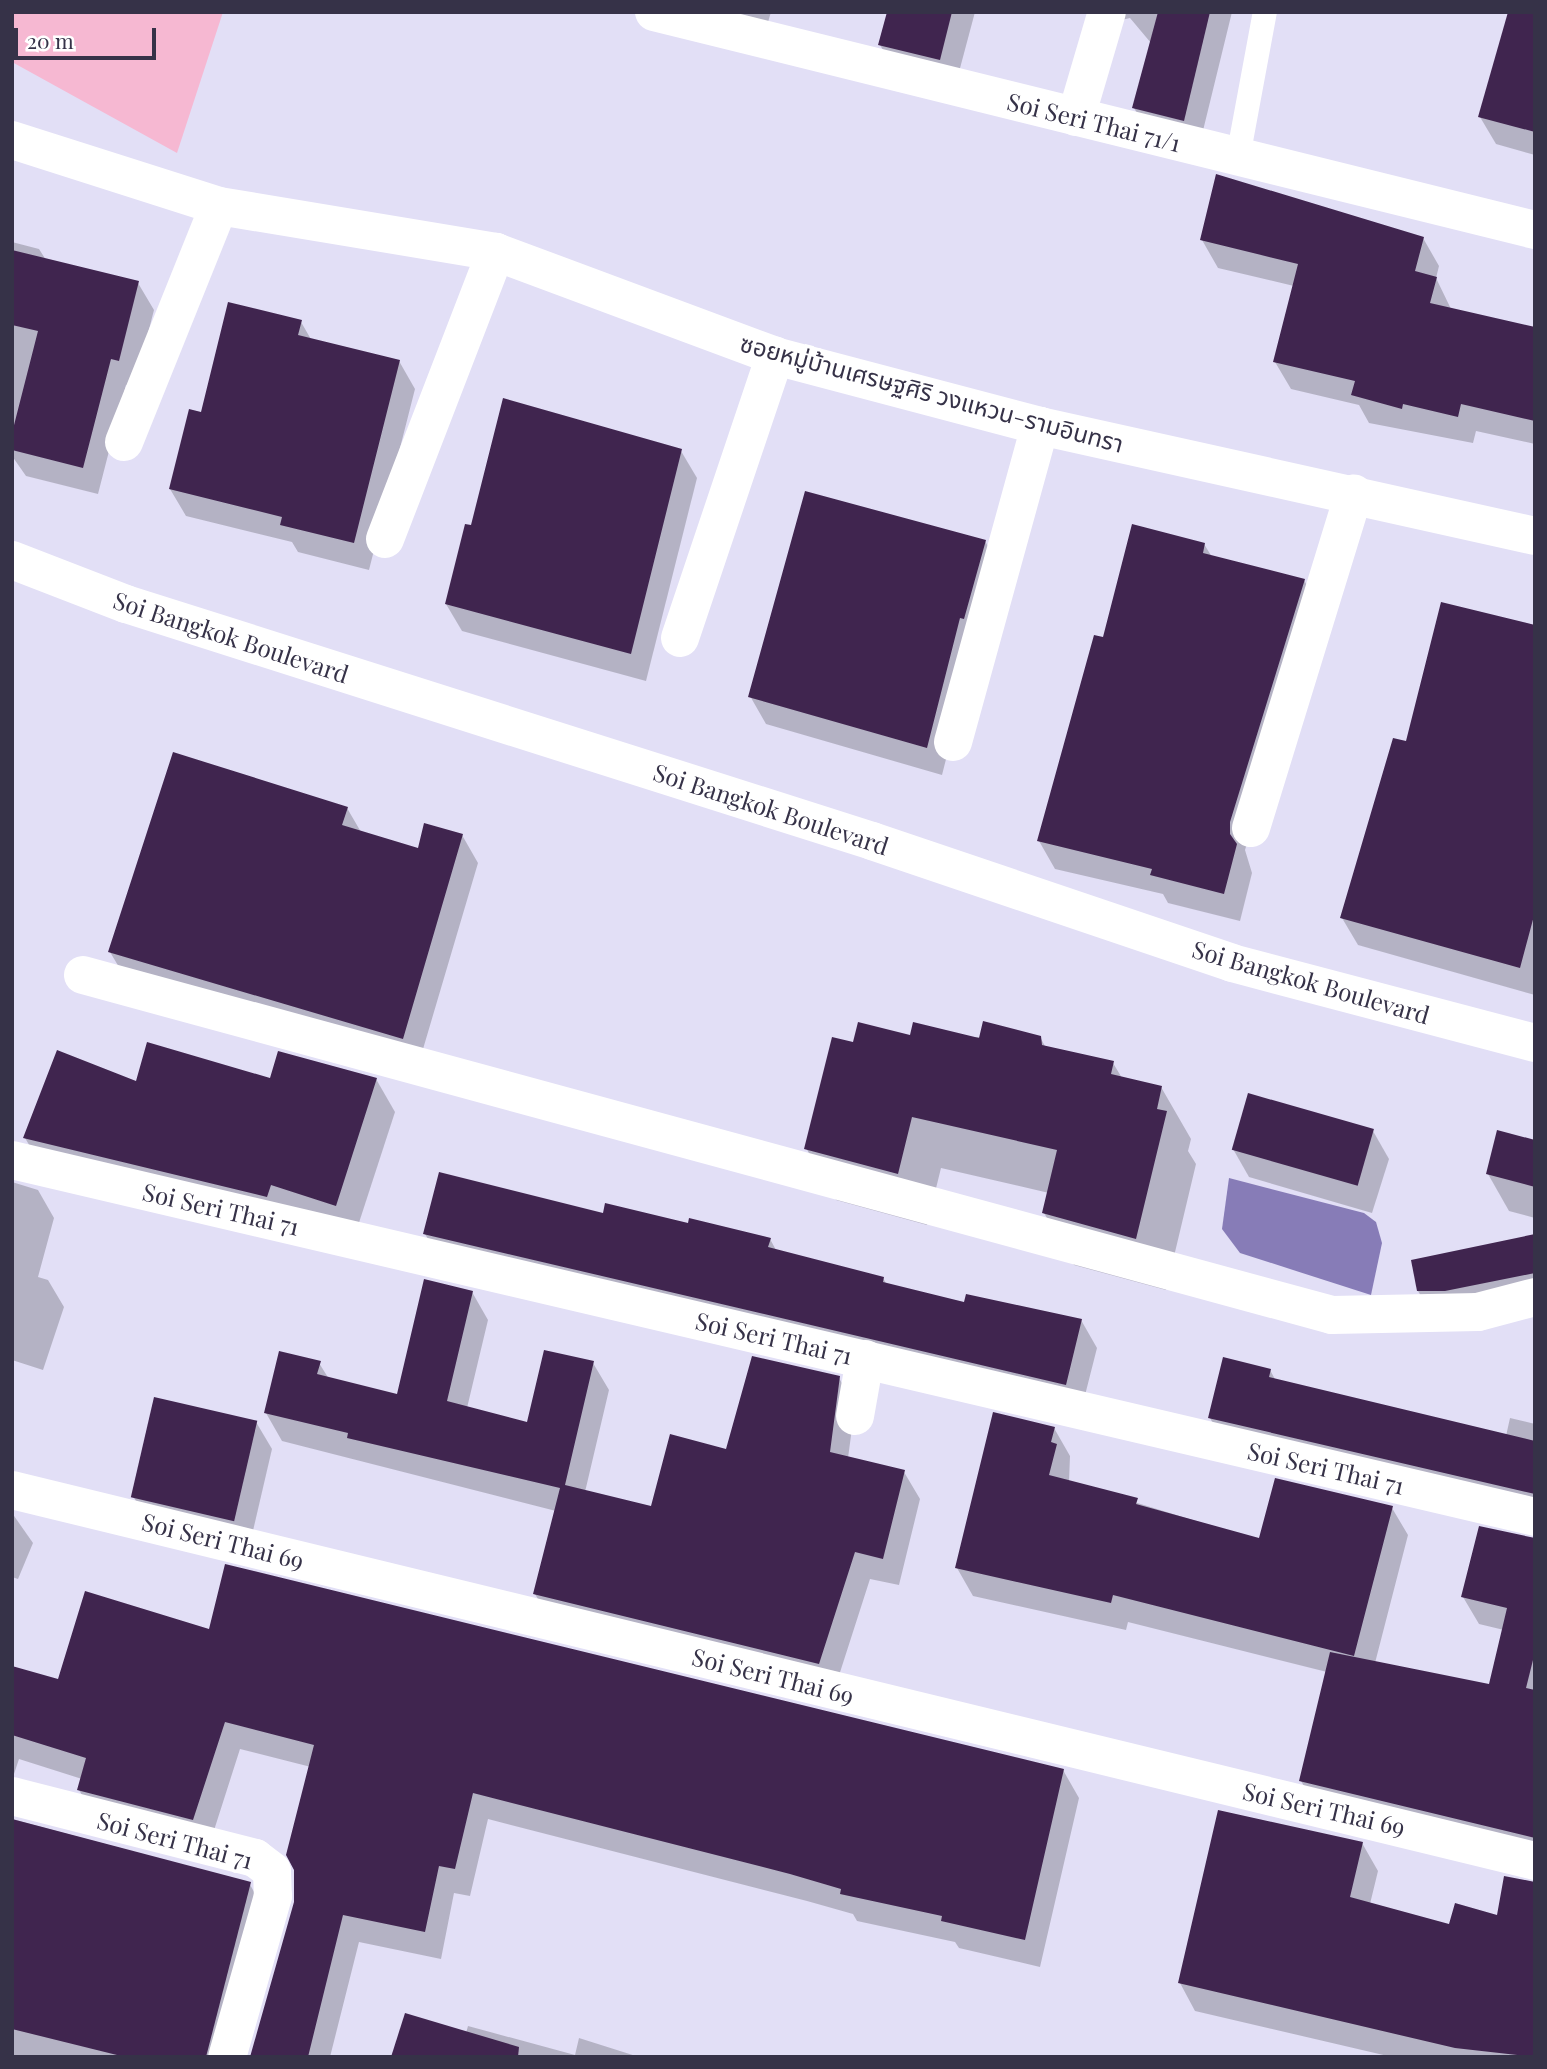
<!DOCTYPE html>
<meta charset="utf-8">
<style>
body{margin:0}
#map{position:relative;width:1547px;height:2069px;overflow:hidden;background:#e2dff6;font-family:"Playfair Display","Noto Sans Thai",serif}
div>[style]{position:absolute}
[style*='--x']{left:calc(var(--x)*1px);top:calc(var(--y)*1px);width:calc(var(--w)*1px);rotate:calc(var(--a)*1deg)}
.green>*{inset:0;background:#f6b8d2}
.water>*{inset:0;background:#877cb7}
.shadow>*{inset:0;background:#0003}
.building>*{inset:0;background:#40254f;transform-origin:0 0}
.service>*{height:24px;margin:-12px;padding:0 12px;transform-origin:12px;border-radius:12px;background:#fff}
.minor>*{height:38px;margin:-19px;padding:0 19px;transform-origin:19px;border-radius:19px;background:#fff}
span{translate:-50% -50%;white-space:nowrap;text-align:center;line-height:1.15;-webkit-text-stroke:7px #fff;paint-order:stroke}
.street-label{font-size:24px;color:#363248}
.frame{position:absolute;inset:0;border:14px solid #363248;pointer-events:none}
.scale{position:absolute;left:14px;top:28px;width:142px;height:32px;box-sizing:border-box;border:4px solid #363248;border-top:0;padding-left:9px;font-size:21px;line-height:24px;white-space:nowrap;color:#363248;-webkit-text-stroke:5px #fff;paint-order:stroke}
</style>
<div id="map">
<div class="green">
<div style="clip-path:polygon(12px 12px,223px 12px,177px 153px,12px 62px)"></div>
</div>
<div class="water">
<div style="clip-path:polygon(1229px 1178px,1364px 1213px,1376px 1222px,1382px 1243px,1371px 1295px,1240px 1253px,1222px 1229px)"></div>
</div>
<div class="shadow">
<div style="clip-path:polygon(666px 12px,771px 12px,763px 39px)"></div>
<div style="clip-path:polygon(889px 12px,975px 12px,955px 87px,896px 72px,880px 45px)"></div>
<div style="clip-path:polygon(1092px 12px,1232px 12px,1199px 147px,1150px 135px,1134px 108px,1151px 43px,1130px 18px,1109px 23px)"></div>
<div style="clip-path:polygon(1535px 26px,1535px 155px,1496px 144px,1480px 117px)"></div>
<div style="clip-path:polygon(1423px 238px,1439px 266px,1436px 278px,1451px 309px,1535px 329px,1535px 444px,1476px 431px,1473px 443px,1369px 423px,1359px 405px,1291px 389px,1275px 362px,1294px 286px,1218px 268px,1202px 240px)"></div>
<div style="clip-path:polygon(12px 242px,39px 249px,46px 260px,138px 283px,154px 310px,134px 388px,126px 385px,98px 494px,26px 476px,12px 456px)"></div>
<div style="clip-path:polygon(301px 322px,312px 341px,399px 361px,415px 389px,369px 570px,298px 552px,292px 542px,186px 516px,170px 489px,202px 414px)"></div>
<div style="clip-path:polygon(681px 451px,697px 478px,646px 681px,462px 631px,446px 604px,472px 527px)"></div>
<div style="clip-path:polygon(985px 541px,1001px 569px,975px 645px,942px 775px,766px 724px,750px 696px)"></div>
<div style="clip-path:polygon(1204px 544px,1212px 557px,1304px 580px,1320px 608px,1245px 850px,1252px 873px,1240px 921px,1168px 903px,1163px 894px,1055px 869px,1039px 841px,1104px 639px)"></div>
<div style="clip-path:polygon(1535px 629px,1535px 995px,1358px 945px,1342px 918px,1407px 743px)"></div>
<div style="clip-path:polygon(347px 808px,361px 832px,419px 850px,462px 835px,478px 863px,418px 1066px,126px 979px,110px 952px)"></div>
<div style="clip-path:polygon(911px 1037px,1040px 1037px,1046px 1048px,1113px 1063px,1122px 1078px,1161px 1087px,1191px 1139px,1188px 1151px,1196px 1164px,1166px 1290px,1074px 1265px,1044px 1213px,1049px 1193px,941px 1168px,927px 1225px,836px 1200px,806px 1148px,854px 1044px)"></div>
<div style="clip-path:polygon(376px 1079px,395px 1112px,354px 1238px,44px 1170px,25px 1138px,137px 1083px)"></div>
<div style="clip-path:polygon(1373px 1131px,1389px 1159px,1372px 1213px,1249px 1177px,1233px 1149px)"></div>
<div style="clip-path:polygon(1535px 1142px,1535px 1218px,1509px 1211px,1488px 1174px)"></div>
<div style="clip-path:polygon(12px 1182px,38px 1190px,54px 1218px,38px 1277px,48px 1280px,64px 1307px,43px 1370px,12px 1360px)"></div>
<div style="clip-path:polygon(604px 1215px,770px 1239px,776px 1250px,883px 1278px,887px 1285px,966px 1304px,1081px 1320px,1097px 1348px,1081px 1411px,441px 1261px,425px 1234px)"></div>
<div style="clip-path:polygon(1535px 1236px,1535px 1304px,1434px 1318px,1418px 1291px)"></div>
<div style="clip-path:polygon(472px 1292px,488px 1320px,467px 1408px,529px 1424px,593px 1363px,609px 1390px,585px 1492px,653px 1508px,728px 1451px,839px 1378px,855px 1406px,848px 1458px,904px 1472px,920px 1499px,899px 1585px,870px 1579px,834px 1691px,551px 1622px,535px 1594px,556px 1511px,282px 1441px,266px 1413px,319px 1363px,329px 1379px,398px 1396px)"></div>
<div style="clip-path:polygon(1270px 1370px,1276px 1381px,1506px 1436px,1510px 1418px,1535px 1424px,1535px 1521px,1225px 1445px,1210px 1418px)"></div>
<div style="clip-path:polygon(256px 1422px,272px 1449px,249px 1548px,149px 1524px,133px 1496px)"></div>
<div style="clip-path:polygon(1054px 1428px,1070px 1456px,1069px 1482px,1261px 1541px,1392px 1508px,1408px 1535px,1375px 1663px,1490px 1686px,1504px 1630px,1479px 1624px,1463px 1597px,1535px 1538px,1535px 1861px,1317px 1808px,1301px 1781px,1327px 1672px,1128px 1622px,1126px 1630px,973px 1596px,957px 1568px)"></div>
<div style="clip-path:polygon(12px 1513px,33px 1543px,18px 1579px,12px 1577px)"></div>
<div style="clip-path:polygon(210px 1631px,1063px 1770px,1079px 1798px,1040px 1967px,959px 1948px,955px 1942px,857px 1921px,853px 1914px,807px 1901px,488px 1819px,470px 1896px,454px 1893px,441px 1959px,359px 1942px,330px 2057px,252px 2057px,296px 1902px,311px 1767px,240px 1749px,209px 1846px,95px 1817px,79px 1790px,82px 1779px,19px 1759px,12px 1780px,12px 1668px,59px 1681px)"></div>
<div style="clip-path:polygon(12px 1819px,249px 1883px,265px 1911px,227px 2057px,12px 2057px)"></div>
<div style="clip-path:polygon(1362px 1843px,1378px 1871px,1370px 1904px,1450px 1927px,1498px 1917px,1535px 2057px,1392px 2057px,1195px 2011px,1180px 1983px)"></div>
<div style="clip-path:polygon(468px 2026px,575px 2055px,579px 2038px,639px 2057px,393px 2057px,466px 2033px)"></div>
</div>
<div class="building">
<div style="clip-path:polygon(887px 12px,952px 12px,940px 60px,878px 45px)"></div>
<div style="clip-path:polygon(1158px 12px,1210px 12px,1184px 121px,1132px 108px)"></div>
<div style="clip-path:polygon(1508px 12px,1535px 12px,1535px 132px,1478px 117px)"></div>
<div style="clip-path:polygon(1216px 174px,1424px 237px,1415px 271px,1437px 277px,1430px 303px,1535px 327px,1535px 421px,1461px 404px,1458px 417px,1403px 404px,1402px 409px,1351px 395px,1355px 381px,1273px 362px,1298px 264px,1200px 240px)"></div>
<div style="clip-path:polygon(12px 250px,139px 281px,119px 361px,111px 359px,83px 468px,12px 450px,12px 433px,38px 331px,12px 325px)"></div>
<div style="clip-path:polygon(228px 302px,302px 320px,298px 335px,400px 360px,354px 543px,280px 525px,282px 517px,169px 489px,189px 409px,201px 412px)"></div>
<div style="clip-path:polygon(503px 398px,682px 449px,631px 654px,445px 604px,465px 524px,471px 525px)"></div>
<div style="clip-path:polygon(805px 491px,986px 540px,964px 619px,960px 618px,927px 748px,748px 697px)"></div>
<div style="clip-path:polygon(1132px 524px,1205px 543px,1203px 553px,1305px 579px,1230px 822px,1230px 834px,1237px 844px,1224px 894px,1150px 875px,1152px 869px,1037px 841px,1094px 635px,1103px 637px)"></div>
<div style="clip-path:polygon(1441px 602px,1535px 625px,1535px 912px,1520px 968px,1340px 918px,1393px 738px,1406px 741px)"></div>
<div style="clip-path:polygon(173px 752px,348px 807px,342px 825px,418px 848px,424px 823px,463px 834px,403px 1039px,108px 952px)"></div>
<div style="clip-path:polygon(983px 1021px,1041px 1036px,1042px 1045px,1114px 1061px,1111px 1074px,1162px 1086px,1157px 1109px,1167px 1111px,1136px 1239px,1042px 1213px,1057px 1150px,912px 1117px,898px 1174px,804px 1149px,832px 1037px,853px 1042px,858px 1022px,910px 1035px,913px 1022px,979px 1038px)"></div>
<div style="clip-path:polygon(147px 1042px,270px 1078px,278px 1051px,377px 1078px,336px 1206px,271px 1185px,267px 1197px,23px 1138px,57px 1050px,136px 1081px)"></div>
<div style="left:1248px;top:1093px;width:131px;height:59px;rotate:16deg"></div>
<div style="clip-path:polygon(1497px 1130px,1535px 1140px,1535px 1187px,1486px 1174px)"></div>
<div style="clip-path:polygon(439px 1172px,603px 1213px,605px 1203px,688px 1223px,689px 1218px,771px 1238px,768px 1247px,884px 1277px,883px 1282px,964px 1302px,966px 1294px,1082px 1319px,1066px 1385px,423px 1234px)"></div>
<div style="clip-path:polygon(1535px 1234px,1535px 1273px,1445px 1291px,1417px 1291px,1411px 1260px)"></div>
<div style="clip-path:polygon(424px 1279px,473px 1291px,447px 1401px,527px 1422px,544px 1350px,594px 1361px,565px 1485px,651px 1506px,670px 1434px,726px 1449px,752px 1356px,840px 1376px,830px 1452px,905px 1470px,883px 1559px,855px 1552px,819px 1664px,533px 1594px,560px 1488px,347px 1438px,348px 1433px,264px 1413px,279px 1351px,321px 1361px,317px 1374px,397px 1394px)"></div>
<div style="clip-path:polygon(1223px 1357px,1271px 1369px,1269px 1377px,1535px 1441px,1535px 1494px,1208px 1418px)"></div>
<div style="left:154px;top:1397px;width:106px;height:103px;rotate:13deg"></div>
<div style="clip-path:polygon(993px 1412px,1055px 1427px,1051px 1442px,1057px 1444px,1049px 1475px,1138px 1498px,1136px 1504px,1259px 1538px,1275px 1478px,1393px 1506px,1354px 1656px,1113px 1595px,1111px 1603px,955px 1568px)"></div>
<div style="clip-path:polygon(1479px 1526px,1535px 1538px,1535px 1652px,1526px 1688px,1535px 1690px,1535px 1838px,1299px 1781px,1330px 1652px,1489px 1684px,1507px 1608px,1461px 1597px)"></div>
<div style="clip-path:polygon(225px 1564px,1064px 1769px,1025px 1940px,941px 1921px,942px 1916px,840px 1894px,841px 1889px,790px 1874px,473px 1793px,455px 1869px,439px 1866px,425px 1932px,343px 1915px,308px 2057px,250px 2057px,294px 1902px,294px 1870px,286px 1855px,314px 1745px,225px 1722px,193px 1820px,77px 1790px,86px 1758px,12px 1735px,12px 1666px,58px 1679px,85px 1591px,209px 1629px)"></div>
<div style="clip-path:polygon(1218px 1810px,1363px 1842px,1350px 1897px,1449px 1924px,1455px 1903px,1497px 1915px,1504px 1876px,1535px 1882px,1535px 2057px,1455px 2048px,1178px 1983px)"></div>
<div style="clip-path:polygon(12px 1819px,251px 1882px,206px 2057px,125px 2057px,12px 2029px)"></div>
<div style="clip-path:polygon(405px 2013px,519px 2047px,518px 2057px,391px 2057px)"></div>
</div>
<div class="service">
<div style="--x:1238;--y:157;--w:147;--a:-79.5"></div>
</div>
<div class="minor">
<div style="--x:654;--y:12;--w:908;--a:13.9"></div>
<div style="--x:1076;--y:117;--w:109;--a:-73.6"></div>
<div style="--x:12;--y:140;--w:217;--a:17.7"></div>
<div style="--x:219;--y:206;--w:281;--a:9.4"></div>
<div style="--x:496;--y:252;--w:298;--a:20.4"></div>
<div style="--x:775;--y:356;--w:274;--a:14.8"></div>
<div style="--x:1040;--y:426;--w:507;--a:12.53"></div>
<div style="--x:124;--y:442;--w:254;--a:-68.1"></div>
<div style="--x:385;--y:539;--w:308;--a:-68.9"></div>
<div style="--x:12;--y:560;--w:122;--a:21.1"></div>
<div style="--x:126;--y:604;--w:783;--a:17.62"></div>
<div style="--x:872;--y:841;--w:380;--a:18.7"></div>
<div style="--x:1232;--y:963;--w:313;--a:14.8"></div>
<div style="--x:680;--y:638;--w:298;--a:-71.4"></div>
<div style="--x:953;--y:742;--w:328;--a:-74.6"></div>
<div style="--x:1251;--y:828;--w:350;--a:-72.9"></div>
<div style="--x:83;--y:975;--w:1294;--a:15.23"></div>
<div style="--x:1332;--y:1315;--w:146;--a:-1.2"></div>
<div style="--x:1478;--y:1312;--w:59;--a:-14.7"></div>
<div style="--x:12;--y:1160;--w:1564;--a:13.19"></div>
<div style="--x:855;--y:1416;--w:58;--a:-80"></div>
<div style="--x:12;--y:1490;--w:1568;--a:13.69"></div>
<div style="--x:12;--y:1796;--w:251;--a:14.3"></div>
<div style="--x:255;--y:1858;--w:21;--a:37"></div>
<div style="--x:272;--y:1871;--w:25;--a:88"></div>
<div style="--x:273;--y:1896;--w:167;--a:105.9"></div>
</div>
<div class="street-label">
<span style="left:1094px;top:122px;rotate:14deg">Soi Seri Thai 71/1</span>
<span style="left:932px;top:393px;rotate:15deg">ซอยหมู่บ้านเศรษฐศิริ วงแหวน-รามอินทรา</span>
<span style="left:231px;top:637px;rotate:18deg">Soi Bangkok Boulevard</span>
<span style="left:771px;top:809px;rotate:18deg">Soi Bangkok Boulevard</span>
<span style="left:1311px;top:982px;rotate:16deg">Soi Bangkok Boulevard</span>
<span style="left:221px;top:1209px;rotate:13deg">Soi Seri Thai 71</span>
<span style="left:774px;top:1338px;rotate:13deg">Soi Seri Thai 71</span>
<span style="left:1326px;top:1468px;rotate:13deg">Soi Seri Thai 71</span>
<span style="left:223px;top:1541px;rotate:14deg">Soi Seri Thai 69</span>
<span style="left:773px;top:1676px;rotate:14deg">Soi Seri Thai 69</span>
<span style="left:1324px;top:1809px;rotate:13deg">Soi Seri Thai 69</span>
<span style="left:175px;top:1840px;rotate:15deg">Soi Seri Thai 71</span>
</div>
<div class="frame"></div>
<div class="scale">20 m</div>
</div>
